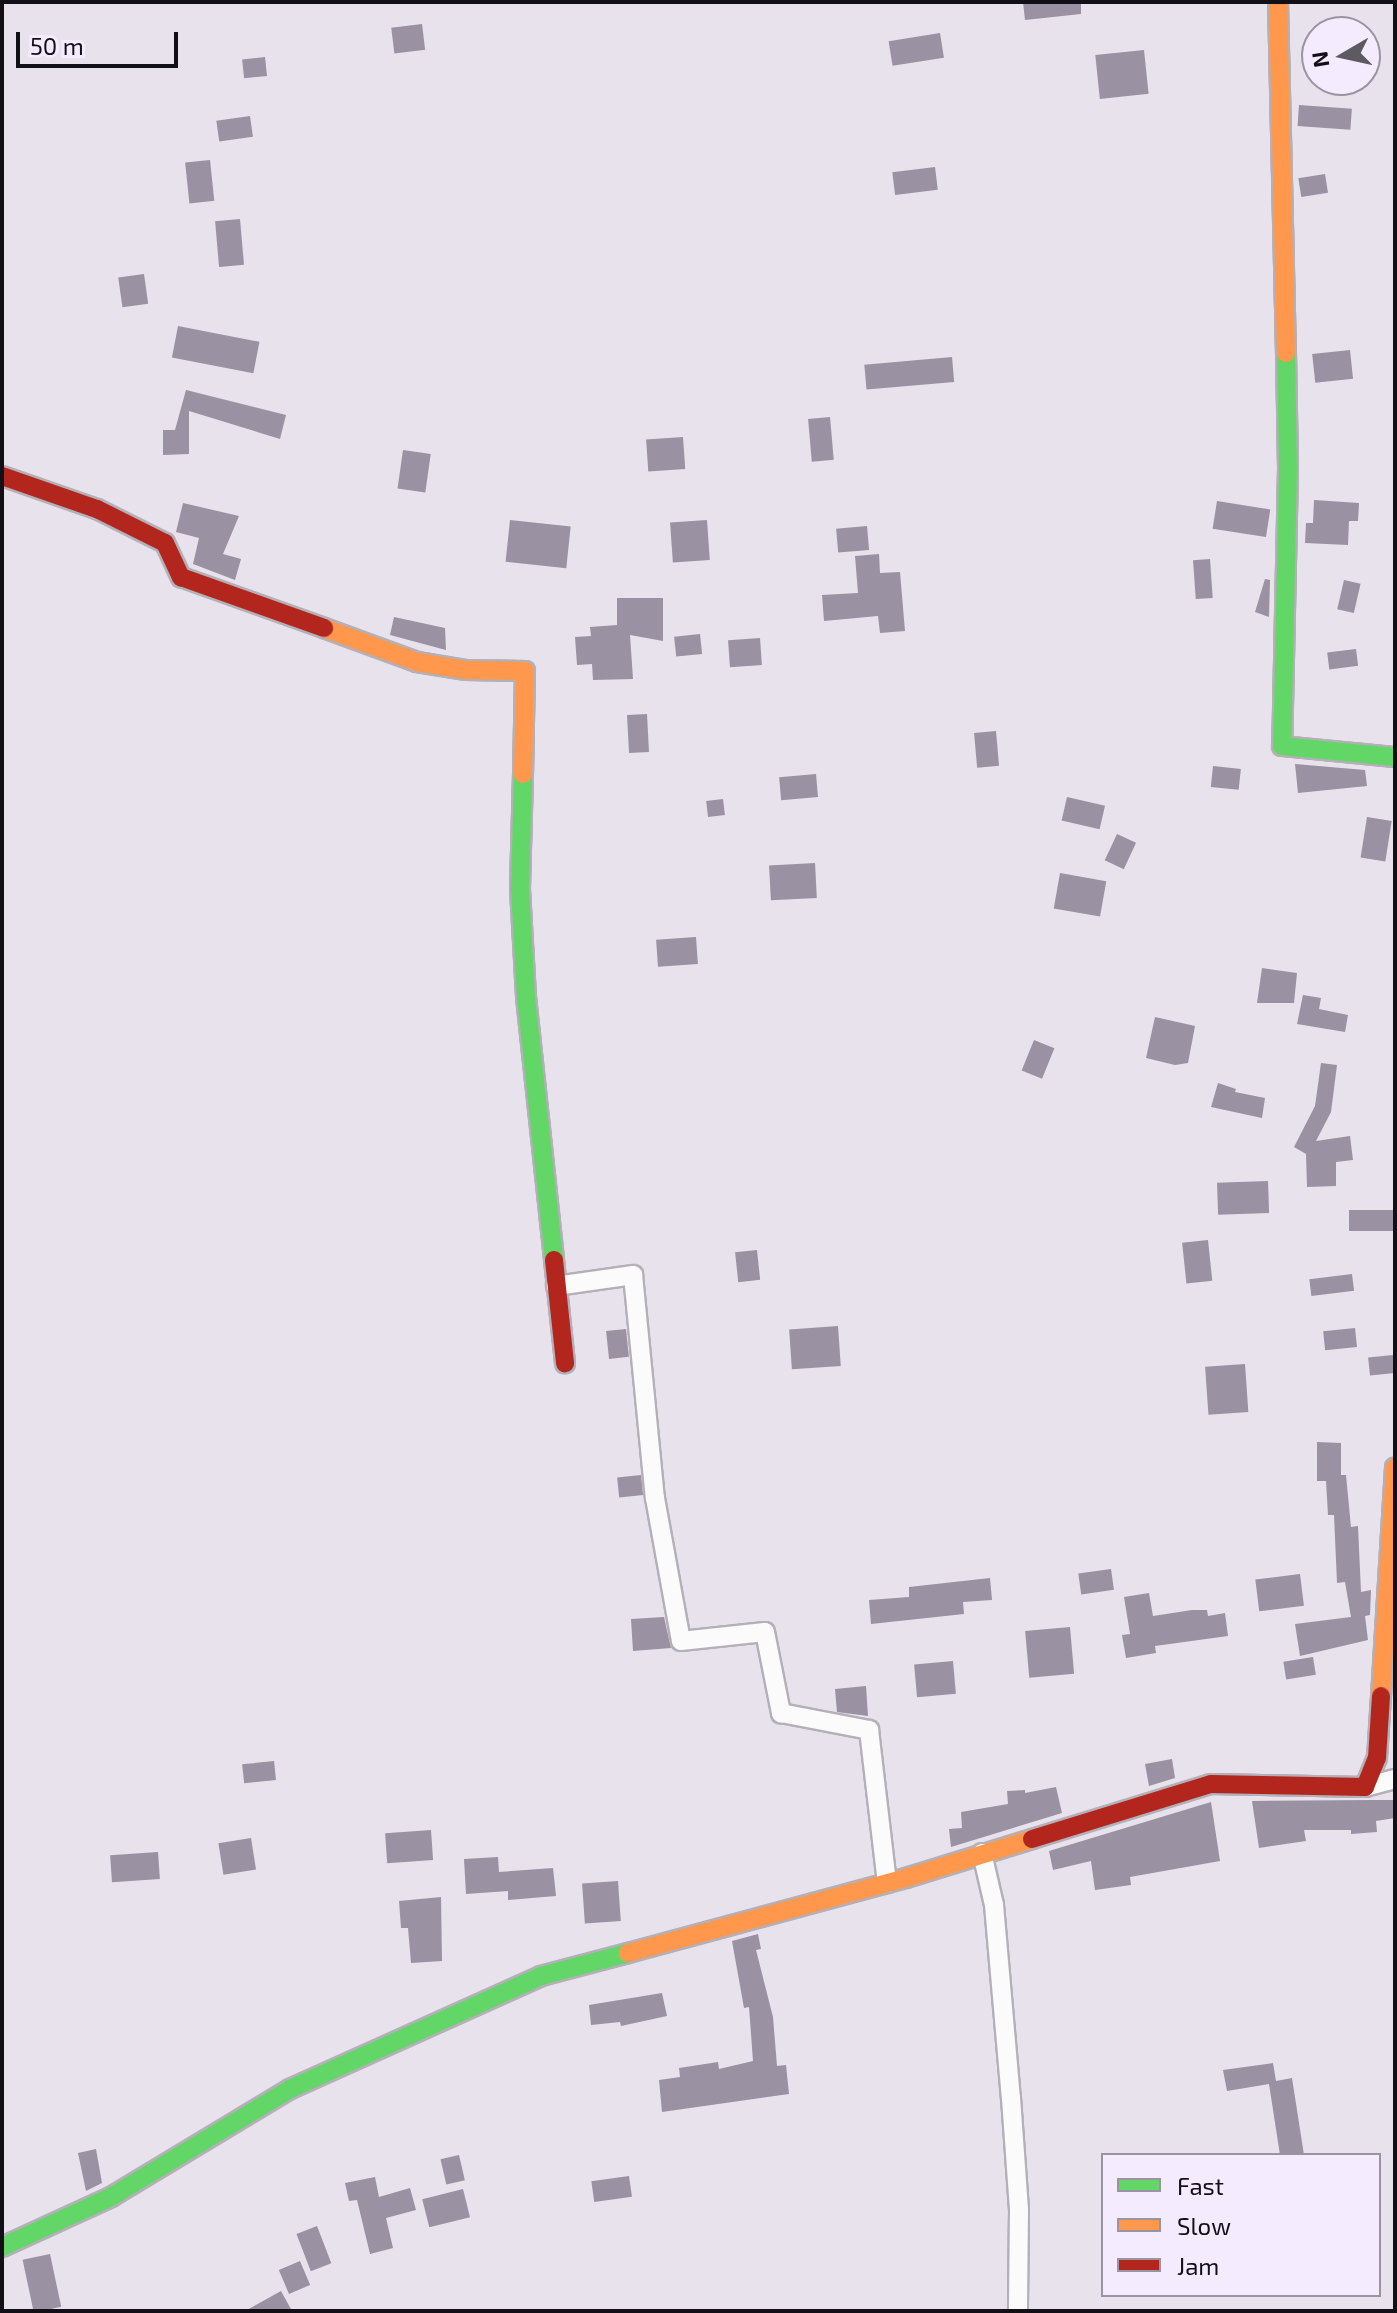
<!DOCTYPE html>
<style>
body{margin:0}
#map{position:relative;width:1397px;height:2313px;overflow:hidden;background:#e7e2ec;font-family:"Exo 2",sans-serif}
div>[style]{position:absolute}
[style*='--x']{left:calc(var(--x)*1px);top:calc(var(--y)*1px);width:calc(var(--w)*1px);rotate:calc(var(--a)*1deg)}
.building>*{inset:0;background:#9a91a3;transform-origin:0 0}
.roads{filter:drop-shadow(2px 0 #b4b0b8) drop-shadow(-2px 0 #b4b0b8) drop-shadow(0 2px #b4b0b8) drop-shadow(0 -2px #b4b0b8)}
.street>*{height:18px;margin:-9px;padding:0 9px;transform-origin:9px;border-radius:9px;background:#fbfbfc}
.fast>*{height:18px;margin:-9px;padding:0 9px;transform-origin:9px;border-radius:9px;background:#63d668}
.slow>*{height:18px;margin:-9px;padding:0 9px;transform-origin:9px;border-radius:9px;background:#ff974d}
.jam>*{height:18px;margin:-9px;padding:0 9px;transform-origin:9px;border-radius:9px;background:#b3261e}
span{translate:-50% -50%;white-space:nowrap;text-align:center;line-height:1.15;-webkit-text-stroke:8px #f4ebfe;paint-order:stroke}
.frame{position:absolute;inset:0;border:4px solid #121016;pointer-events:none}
.legend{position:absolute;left:1101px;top:2153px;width:280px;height:144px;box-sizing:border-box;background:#f4ebfe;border:2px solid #9a93a1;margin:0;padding:10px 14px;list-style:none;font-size:24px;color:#121016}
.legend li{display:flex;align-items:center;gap:16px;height:40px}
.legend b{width:40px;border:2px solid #9a93a1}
.north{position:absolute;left:1301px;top:16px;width:80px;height:80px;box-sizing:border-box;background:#f4ebfe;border:2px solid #9a93a1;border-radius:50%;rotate:261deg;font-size:22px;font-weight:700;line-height:32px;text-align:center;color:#121016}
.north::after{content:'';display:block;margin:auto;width:28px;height:36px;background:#5d5a61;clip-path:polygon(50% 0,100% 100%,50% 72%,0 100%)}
.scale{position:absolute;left:16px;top:32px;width:162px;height:36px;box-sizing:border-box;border:4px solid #121016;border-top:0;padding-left:10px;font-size:24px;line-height:28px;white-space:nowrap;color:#121016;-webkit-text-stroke:6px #f4ebfe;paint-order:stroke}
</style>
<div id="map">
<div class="building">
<div style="clip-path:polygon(1023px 2px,1081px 2px,1081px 14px,1025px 20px)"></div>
<div style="left:422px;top:24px;width:26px;height:31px;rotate:83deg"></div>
<div style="left:940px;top:33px;width:25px;height:52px;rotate:81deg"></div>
<div style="left:1144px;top:50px;width:44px;height:49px;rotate:84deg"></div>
<div style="left:265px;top:57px;width:19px;height:23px;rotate:84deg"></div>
<div style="left:1299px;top:105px;width:53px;height:21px;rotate:4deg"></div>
<div style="left:250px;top:116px;width:21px;height:34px;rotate:82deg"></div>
<div style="left:210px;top:160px;width:41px;height:25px;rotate:84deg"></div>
<div style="left:935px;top:167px;width:23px;height:43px;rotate:83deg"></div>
<div style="left:1325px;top:174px;width:19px;height:27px;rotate:81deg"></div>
<div style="left:240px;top:219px;width:46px;height:25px;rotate:85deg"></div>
<div style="left:144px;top:274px;width:30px;height:26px;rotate:82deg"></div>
<div style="left:178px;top:326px;width:83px;height:32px;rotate:11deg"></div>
<div style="left:1350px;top:350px;width:29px;height:38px;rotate:84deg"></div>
<div style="left:952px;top:357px;width:25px;height:88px;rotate:85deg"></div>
<div style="clip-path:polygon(186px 390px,286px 415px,280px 439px,189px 411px,189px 454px,163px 455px,163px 430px,175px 430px)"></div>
<div style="left:830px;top:417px;width:43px;height:22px;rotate:85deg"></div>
<div style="left:683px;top:437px;width:32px;height:37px;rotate:86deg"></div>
<div style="left:403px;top:450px;width:28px;height:39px;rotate:8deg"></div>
<div style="clip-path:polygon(1314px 500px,1359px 503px,1358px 521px,1349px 521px,1348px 545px,1305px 543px,1306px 523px,1313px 523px)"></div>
<div style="left:1217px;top:501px;width:54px;height:28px;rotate:9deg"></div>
<div style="clip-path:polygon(183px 503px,239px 516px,223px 554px,241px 559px,235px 580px,193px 564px,199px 538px,176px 532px)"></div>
<div style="left:510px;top:520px;width:61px;height:42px;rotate:6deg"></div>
<div style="left:707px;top:520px;width:40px;height:37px;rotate:86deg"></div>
<div style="left:867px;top:526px;width:24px;height:31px;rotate:85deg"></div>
<div style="clip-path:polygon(879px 554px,880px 573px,900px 572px,905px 631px,880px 633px,878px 616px,824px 621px,822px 595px,858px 593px,855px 556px)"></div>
<div style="left:1210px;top:559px;width:39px;height:17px;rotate:86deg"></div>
<div style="clip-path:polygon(1265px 579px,1270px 580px,1269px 617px,1255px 612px)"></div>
<div style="left:1344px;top:580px;width:17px;height:30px;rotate:13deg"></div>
<div style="clip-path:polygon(617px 598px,663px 598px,663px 641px,630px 635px,633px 679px,593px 680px,592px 664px,577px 665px,575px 637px,591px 636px,590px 627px,617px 625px)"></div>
<div style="clip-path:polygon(394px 617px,445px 628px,446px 650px,390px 635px)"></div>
<div style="left:700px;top:634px;width:20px;height:26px;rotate:84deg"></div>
<div style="left:760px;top:638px;width:27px;height:32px;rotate:86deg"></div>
<div style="left:1356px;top:649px;width:17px;height:29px;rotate:83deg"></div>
<div style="left:647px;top:714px;width:38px;height:20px;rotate:87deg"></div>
<div style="left:996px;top:731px;width:35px;height:22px;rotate:85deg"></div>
<div style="clip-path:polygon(1295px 764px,1365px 770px,1367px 786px,1298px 793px)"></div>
<div style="left:1213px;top:766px;width:28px;height:21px;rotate:6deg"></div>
<div style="left:816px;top:774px;width:23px;height:37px;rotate:85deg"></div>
<div style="left:1067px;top:797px;width:39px;height:24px;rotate:13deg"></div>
<div style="left:723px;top:799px;width:16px;height:17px;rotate:83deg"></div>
<div style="left:1367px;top:817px;width:25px;height:41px;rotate:9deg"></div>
<div style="left:1117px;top:834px;width:21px;height:29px;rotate:25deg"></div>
<div style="left:815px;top:863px;width:35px;height:46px;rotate:87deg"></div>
<div style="left:1060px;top:873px;width:47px;height:36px;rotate:10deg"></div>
<div style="left:696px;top:937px;width:27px;height:40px;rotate:86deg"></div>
<div style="clip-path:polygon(1262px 968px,1297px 973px,1294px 1003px,1257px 1003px)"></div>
<div style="clip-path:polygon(1303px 995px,1321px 998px,1319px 1009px,1348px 1015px,1345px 1032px,1297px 1024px)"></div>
<div style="clip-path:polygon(1155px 1017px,1195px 1026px,1188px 1063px,1175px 1065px,1146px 1058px)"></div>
<div style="left:1034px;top:1040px;width:22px;height:33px;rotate:22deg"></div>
<div style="clip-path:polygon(1321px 1063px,1337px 1065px,1331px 1112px,1316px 1141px,1350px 1136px,1353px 1160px,1336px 1162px,1336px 1186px,1307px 1187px,1306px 1154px,1294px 1147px,1315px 1106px)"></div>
<div style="clip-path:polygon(1218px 1083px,1236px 1089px,1235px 1092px,1265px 1098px,1262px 1118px,1211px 1107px)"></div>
<div style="left:1268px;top:1181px;width:32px;height:51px;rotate:88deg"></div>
<div style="left:1395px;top:1210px;width:21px;height:46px;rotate:90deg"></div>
<div style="left:1208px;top:1240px;width:41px;height:26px;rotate:84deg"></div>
<div style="left:757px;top:1250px;width:30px;height:22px;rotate:84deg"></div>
<div style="left:1352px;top:1274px;width:17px;height:43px;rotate:83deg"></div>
<div style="left:838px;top:1326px;width:40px;height:49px;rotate:86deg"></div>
<div style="left:1355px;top:1328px;width:19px;height:32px;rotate:84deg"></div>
<div style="left:626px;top:1329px;width:28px;height:20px;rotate:84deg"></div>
<div style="left:1393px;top:1355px;width:18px;height:25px;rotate:84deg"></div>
<div style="left:1245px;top:1364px;width:48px;height:40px;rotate:86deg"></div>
<div style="clip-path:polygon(1317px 1442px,1341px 1443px,1341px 1475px,1346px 1475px,1351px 1527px,1358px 1526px,1361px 1592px,1371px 1590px,1370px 1615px,1365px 1616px,1368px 1640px,1300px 1656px,1295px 1624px,1351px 1617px,1345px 1582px,1337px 1583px,1334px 1515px,1328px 1515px,1326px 1481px,1317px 1481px)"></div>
<div style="left:641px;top:1475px;width:20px;height:24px;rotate:84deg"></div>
<div style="left:1111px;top:1569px;width:21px;height:33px;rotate:82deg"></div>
<div style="left:1300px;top:1574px;width:32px;height:45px;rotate:83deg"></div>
<div style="clip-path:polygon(990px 1578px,992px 1600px,963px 1602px,964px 1614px,871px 1624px,869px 1600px,909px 1597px,909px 1587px)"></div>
<div style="clip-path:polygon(1149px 1593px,1153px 1616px,1192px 1610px,1207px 1610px,1208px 1616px,1225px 1613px,1228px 1636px,1155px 1646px,1156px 1653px,1126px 1658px,1122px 1635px,1130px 1634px,1124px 1597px)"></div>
<div style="clip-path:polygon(664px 1617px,671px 1648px,633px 1651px,631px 1619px)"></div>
<div style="left:1070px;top:1627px;width:47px;height:45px;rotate:85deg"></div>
<div style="left:1313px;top:1657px;width:18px;height:30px;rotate:81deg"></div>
<div style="left:953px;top:1661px;width:33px;height:39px;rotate:85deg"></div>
<div style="clip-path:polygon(866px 1686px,868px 1716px,837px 1712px,835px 1689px)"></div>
<div style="clip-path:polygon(1172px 1759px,1175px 1778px,1149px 1786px,1145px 1764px)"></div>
<div style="left:274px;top:1761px;width:19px;height:32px;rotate:84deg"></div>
<div style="clip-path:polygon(1056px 1787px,1062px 1813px,951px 1847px,949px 1829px,962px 1828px,961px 1812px,1008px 1804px,1007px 1791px,1025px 1790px,1025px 1793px)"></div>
<div style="clip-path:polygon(1374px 1800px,1395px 1800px,1395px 1818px,1376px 1821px,1377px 1832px,1351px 1834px,1351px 1830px,1304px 1830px,1306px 1841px,1259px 1848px,1252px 1801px)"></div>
<div style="clip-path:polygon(1211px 1802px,1220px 1861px,1130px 1877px,1131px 1885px,1095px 1890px,1091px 1861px,1053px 1870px,1049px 1851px)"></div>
<div style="left:431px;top:1830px;width:30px;height:46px;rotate:86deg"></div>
<div style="left:251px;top:1838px;width:32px;height:33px;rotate:81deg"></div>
<div style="left:158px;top:1852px;width:27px;height:48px;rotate:86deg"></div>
<div style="clip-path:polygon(498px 1857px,499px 1872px,553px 1868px,556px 1896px,508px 1900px,508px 1891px,466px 1894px,464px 1859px)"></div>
<div style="left:618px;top:1881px;width:40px;height:36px;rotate:86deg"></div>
<div style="clip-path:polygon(441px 1897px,442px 1961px,411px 1963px,408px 1928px,401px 1928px,399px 1901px)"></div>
<div style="clip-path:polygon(758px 1934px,761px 1949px,756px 1950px,773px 2017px,777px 2066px,786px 2065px,789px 2094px,662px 2112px,659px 2080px,680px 2077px,679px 2068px,718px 2062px,719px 2069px,753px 2061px,749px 2007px,744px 2008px,732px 1941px)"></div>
<div style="clip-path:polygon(662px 1993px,667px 2016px,621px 2026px,620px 2022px,591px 2025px,589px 2005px)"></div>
<div style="clip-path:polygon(1273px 2063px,1276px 2081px,1292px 2078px,1304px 2155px,1280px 2155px,1269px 2084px,1227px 2091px,1223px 2070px)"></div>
<div style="clip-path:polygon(96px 2149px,102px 2183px,86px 2191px,78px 2153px)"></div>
<div style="left:459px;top:2155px;width:26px;height:19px;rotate:77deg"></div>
<div style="left:629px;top:2176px;width:21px;height:38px;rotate:82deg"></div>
<div style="clip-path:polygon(375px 2177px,379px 2197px,410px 2188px,416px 2210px,386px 2218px,393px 2248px,370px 2254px,357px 2200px,349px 2201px,345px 2183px)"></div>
<div style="left:463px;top:2189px;width:29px;height:42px;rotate:76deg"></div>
<div style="left:317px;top:2226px;width:40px;height:22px;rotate:69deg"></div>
<div style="left:50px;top:2254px;width:54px;height:28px;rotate:78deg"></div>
<div style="left:300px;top:2261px;width:26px;height:23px;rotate:67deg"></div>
<div style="clip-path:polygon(281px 2291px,292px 2311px,245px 2311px)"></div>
</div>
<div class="roads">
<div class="street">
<div style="--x:556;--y:1286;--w:78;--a:-8.1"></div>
<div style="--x:633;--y:1275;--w:224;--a:84.4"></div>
<div style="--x:655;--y:1498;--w:145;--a:79.7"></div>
<div style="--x:681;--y:1641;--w:84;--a:-6.1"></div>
<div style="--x:765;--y:1632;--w:83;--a:78.8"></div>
<div style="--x:781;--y:1713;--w:90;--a:10.9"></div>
<div style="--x:869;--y:1730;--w:154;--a:83.3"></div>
<div style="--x:1365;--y:1787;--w:31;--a:-15"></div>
<div style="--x:982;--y:1853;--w:53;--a:77"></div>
<div style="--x:994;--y:1905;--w:194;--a:85"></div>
<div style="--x:1011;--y:2098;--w:112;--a:85.9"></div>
<div style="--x:1019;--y:2210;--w:101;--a:90.6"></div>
</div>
<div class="fast">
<div style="--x:1286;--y:353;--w:116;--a:89"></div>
<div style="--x:1288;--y:469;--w:277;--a:91.2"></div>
<div style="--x:1282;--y:746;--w:114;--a:5.6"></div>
<div style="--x:523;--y:774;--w:115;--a:91.5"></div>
<div style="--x:520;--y:889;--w:108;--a:86.8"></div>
<div style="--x:526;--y:997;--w:264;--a:83.9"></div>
<div style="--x:2;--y:2247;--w:120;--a:-24.6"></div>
<div style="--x:111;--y:2197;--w:209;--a:-31.1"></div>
<div style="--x:290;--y:2089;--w:275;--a:-24.2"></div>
<div style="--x:541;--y:1976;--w:90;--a:-14.8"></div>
</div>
<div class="slow">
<div style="--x:1278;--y:2;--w:351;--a:88.7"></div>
<div style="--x:324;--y:628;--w:99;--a:20.1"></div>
<div style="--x:417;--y:662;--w:50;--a:9.3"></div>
<div style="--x:466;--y:670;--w:59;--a:1"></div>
<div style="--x:525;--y:671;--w:103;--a:91.1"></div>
<div style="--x:1381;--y:1696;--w:229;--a:-86.5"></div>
<div style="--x:628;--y:1953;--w:288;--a:-15.1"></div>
<div style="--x:906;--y:1878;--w:132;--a:-17.2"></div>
</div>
<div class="jam">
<div style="--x:2;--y:476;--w:101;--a:19.2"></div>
<div style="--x:97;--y:509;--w:76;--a:26.6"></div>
<div style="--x:165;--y:543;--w:38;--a:65"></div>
<div style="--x:181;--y:577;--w:152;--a:19.6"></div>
<div style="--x:554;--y:1260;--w:104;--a:83.9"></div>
<div style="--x:1032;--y:1839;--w:187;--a:-17.1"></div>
<div style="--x:1211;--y:1784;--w:154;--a:1.1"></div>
<div style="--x:1365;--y:1787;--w:31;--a:-68"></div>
<div style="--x:1377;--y:1758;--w:62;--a:-86.3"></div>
</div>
</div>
<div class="frame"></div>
<ul class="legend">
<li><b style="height:10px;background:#63d668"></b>Fast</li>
<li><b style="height:10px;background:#ff974d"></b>Slow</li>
<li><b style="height:10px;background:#b3261e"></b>Jam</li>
</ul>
<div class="north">N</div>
<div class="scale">50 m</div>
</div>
